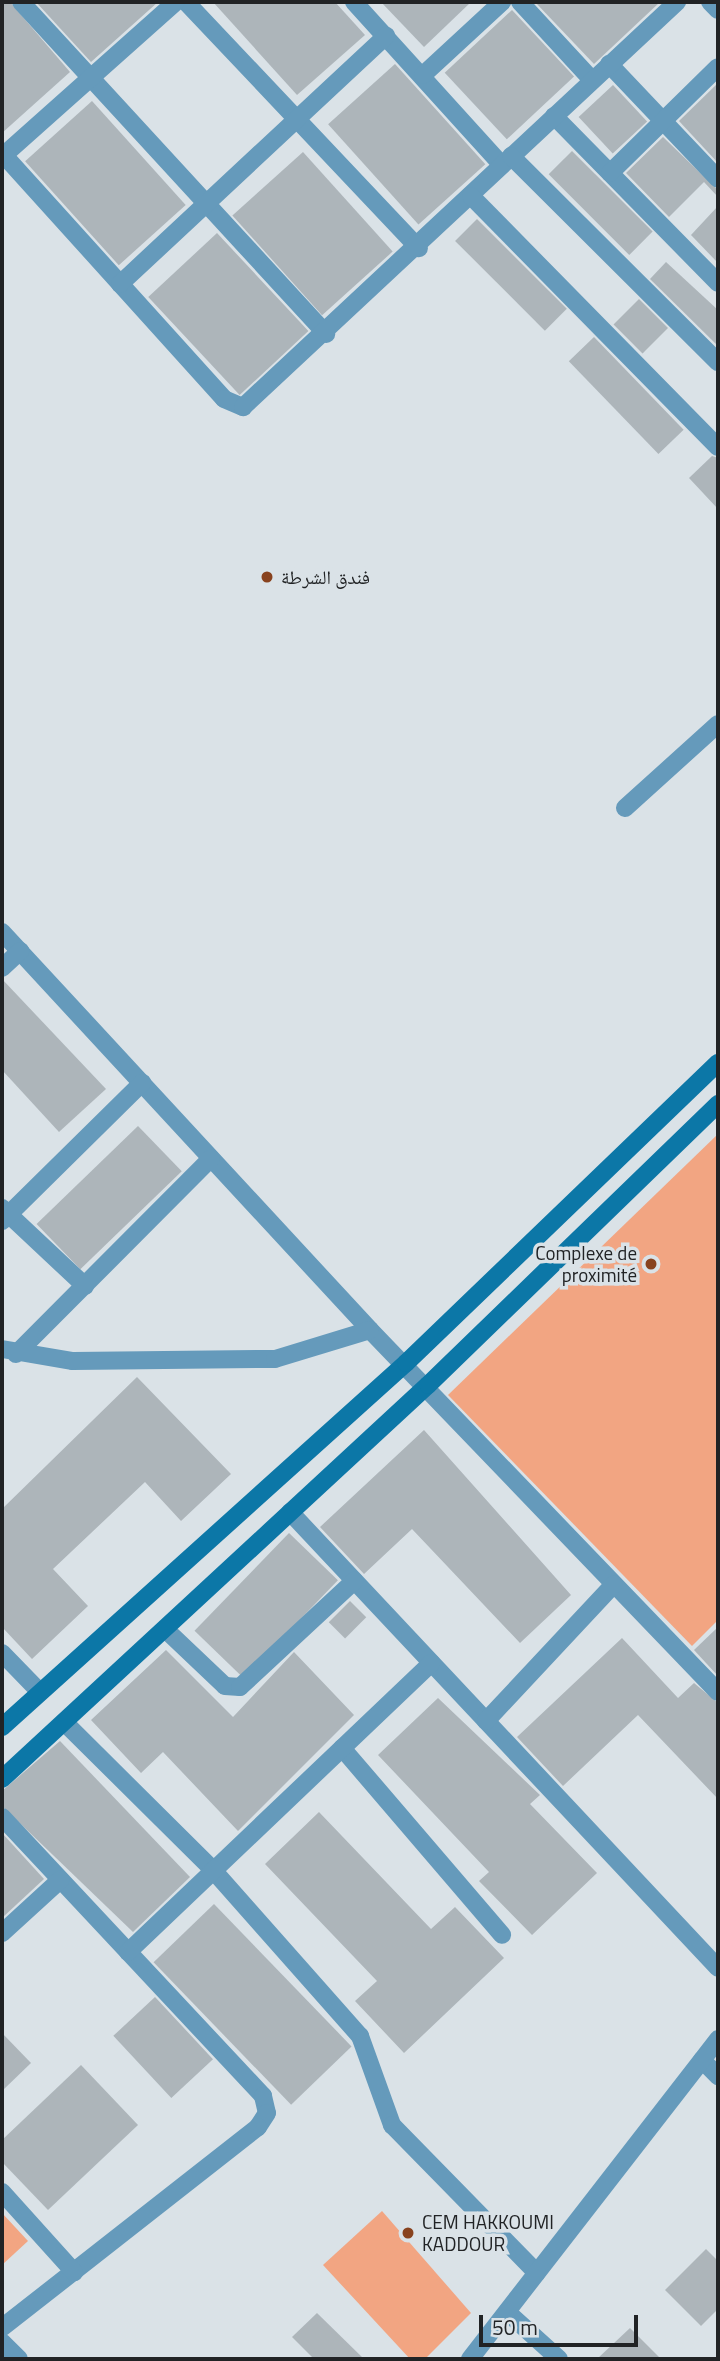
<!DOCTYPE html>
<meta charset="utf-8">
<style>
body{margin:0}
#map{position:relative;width:720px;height:2361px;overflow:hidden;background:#dae2e7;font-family:"Titillium Web","Noto Naskh Arabic",sans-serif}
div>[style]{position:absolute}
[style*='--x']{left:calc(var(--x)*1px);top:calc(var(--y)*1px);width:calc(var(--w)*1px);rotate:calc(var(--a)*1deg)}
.green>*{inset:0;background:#f2a582}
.building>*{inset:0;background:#adb5ba;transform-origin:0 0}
.street>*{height:18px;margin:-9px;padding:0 9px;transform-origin:9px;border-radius:9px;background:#659abb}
.secondary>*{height:18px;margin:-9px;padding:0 9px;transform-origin:9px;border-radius:9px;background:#0c77a7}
.dots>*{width:19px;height:19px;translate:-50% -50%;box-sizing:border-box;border:4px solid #dae2e7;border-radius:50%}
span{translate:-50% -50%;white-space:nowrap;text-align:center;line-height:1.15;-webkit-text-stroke:7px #dae2e7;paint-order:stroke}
.poi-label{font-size:19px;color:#212325}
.left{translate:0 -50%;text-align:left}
.right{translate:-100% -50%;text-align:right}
.frame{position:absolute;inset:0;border:4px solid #212325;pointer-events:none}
.scale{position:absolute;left:479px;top:2315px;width:159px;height:32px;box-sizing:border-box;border:4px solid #212325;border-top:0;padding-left:9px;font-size:21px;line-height:24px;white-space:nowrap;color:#212325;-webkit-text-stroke:5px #dae2e7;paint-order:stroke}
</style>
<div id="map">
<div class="green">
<div style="clip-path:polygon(718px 1134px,718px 1620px,692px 1646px,448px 1395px)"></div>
<div style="clip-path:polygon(382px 2211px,471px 2313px,425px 2359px,410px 2359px,323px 2265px)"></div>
<div style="clip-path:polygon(2px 2213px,28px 2241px,2px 2265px)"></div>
</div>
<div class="building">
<div style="clip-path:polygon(2px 2px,10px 2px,70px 72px,2px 133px)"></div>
<div style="clip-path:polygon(36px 2px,158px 2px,91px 62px)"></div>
<div style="clip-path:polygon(213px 2px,335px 2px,365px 35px,297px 95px)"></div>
<div style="clip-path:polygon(381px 2px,471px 2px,424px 47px)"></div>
<div style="clip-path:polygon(535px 2px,660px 2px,594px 64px)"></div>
<div style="left:512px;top:10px;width:91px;height:92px;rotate:47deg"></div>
<div style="left:395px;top:64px;width:135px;height:90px;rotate:48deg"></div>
<div style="clip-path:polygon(718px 83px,718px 163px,679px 121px)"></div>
<div style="left:613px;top:85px;width:50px;height:47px;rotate:47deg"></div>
<div style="left:92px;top:101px;width:140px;height:90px;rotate:48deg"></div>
<div style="clip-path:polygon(663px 137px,718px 190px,718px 197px,704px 182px,669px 217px,626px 173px)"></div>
<div style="left:572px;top:151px;width:114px;height:33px;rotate:45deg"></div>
<div style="left:303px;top:152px;width:134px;height:95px;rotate:48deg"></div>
<div style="clip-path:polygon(718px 206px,718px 263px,691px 235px)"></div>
<div style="left:477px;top:219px;width:127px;height:31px;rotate:45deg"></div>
<div style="left:217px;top:233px;width:134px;height:94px;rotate:47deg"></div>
<div style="clip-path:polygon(666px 262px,718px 310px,718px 346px,650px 279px)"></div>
<div style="left:639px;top:299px;width:41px;height:36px;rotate:45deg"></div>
<div style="left:594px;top:337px;width:129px;height:35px;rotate:46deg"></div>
<div style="clip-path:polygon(712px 456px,718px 458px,718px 509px,689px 478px)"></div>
<div style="clip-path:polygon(2px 979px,106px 1089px,59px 1132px,2px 1070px)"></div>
<div style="left:138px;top:1126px;width:63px;height:141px;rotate:46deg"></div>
<div style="clip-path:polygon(137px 1377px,231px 1474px,181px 1521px,145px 1482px,53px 1569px,88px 1606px,32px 1659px,2px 1627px,2px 1509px)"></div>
<div style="clip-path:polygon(424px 1430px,571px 1595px,520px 1643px,412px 1529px,364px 1574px,320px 1527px)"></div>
<div style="left:289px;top:1533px;width:68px;height:136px;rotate:44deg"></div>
<div style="left:350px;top:1601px;width:23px;height:30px;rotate:45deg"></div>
<div style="clip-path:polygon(718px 1627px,718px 1676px,694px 1650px)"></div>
<div style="clip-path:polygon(622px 1638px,678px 1698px,694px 1683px,718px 1703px,718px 1799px,638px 1715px,563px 1786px,517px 1737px)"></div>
<div style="clip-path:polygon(166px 1650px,233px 1717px,294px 1652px,354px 1715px,238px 1831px,163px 1752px,141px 1773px,91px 1720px)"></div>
<div style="clip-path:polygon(438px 1698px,540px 1795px,530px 1804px,597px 1873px,532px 1935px,479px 1881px,489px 1872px,378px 1755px)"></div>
<div style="clip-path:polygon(60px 1741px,190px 1877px,133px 1932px,2px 1806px,2px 1791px)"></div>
<div style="clip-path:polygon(319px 1812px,431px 1929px,455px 1907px,504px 1958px,404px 2053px,355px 2001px,377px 1981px,265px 1864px)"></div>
<div style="clip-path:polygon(2px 1833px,44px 1879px,2px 1918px)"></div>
<div style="left:214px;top:1904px;width:198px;height:84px;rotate:46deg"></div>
<div style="left:155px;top:1997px;width:85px;height:57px;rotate:47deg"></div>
<div style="clip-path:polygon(2px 2033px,31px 2063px,2px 2091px)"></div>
<div style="clip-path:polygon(81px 2065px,138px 2125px,48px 2210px,2px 2162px,2px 2140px)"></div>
<div style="clip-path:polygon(706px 2249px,718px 2261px,718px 2309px,701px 2326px,665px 2290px)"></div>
<div style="clip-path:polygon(317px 2313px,364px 2359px,314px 2359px,292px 2337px)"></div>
<div style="clip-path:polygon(630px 2328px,661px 2359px,597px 2359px)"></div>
</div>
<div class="street">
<div style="--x:21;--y:2;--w:451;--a:47.4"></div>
<div style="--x:186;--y:2;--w:339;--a:46.6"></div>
<div style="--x:354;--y:2;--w:220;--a:47.8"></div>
<div style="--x:520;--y:2;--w:106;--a:47.3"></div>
<div style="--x:710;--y:2;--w:11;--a:45"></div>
<div style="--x:609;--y:64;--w:158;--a:46.5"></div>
<div style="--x:423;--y:75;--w:108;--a:-42.7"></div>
<div style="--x:554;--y:116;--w:234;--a:45.5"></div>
<div style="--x:2;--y:153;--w:331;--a:47.9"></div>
<div style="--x:224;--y:399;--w:21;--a:23"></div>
<div style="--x:243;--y:407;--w:594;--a:-43.02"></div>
<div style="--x:4;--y:155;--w:230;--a:-41.7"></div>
<div style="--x:511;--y:156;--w:292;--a:44.9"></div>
<div style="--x:610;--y:173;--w:151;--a:-44.5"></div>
<div style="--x:471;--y:196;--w:352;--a:45.5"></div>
<div style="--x:120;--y:284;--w:364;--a:-43"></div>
<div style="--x:625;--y:808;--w:125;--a:-42.1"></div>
<div style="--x:2;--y:932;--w:542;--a:47.24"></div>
<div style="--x:370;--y:1330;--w:502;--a:46.13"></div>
<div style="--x:2;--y:968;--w:25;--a:-43"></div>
<div style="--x:2;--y:1208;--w:114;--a:43.2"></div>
<div style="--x:2;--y:1221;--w:197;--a:-44.6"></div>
<div style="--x:2;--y:1349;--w:72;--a:9.6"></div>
<div style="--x:73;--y:1361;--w:202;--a:-0.6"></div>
<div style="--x:275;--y:1359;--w:99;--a:-17"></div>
<div style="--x:16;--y:1354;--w:276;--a:-45.1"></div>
<div style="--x:290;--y:1512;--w:625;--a:46.81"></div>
<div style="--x:166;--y:1630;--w:81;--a:43.5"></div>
<div style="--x:225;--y:1686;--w:15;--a:4"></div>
<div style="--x:240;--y:1687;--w:156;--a:-42.9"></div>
<div style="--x:2;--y:1653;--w:53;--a:45.8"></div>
<div style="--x:486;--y:1721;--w:187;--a:-46.9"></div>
<div style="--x:64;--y:1722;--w:210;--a:44.8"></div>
<div style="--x:213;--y:1870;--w:222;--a:48.5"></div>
<div style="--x:360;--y:2036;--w:95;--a:70.2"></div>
<div style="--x:392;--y:2125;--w:207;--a:45.6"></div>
<div style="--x:342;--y:1748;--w:246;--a:49.4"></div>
<div style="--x:2;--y:1817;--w:382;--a:46.9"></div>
<div style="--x:263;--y:2096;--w:17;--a:77"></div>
<div style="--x:267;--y:2113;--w:17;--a:123"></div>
<div style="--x:258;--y:2127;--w:325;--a:141.9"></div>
<div style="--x:2;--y:1933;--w:79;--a:-42.4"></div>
<div style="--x:128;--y:1952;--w:419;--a:-43.6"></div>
<div style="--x:702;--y:2060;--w:23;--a:45"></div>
<div style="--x:2;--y:2192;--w:108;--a:48"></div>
<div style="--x:507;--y:2312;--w:70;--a:42.1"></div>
<div style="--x:2;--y:2342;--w:24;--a:45"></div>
<div style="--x:470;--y:2359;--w:405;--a:-52.2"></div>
</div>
<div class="secondary">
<div style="--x:2;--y:1727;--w:544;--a:-42.02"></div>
<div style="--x:406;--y:1363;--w:433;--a:-43.9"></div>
<div style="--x:2;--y:1779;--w:580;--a:-42.77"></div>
<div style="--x:428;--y:1385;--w:404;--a:-44.1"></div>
</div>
<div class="dots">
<div style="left:267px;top:577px;background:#88421e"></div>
<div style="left:651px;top:1264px;background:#88421e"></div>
<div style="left:408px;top:2233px;background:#88421e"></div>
</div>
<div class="poi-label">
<span class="left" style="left:281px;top:577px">فندق الشرطة</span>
<span class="right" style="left:637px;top:1264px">Complexe de<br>proximité</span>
<span class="left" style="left:422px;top:2233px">CEM HAKKOUMI<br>KADDOUR</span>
</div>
<div class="frame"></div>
<div class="scale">50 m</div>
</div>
